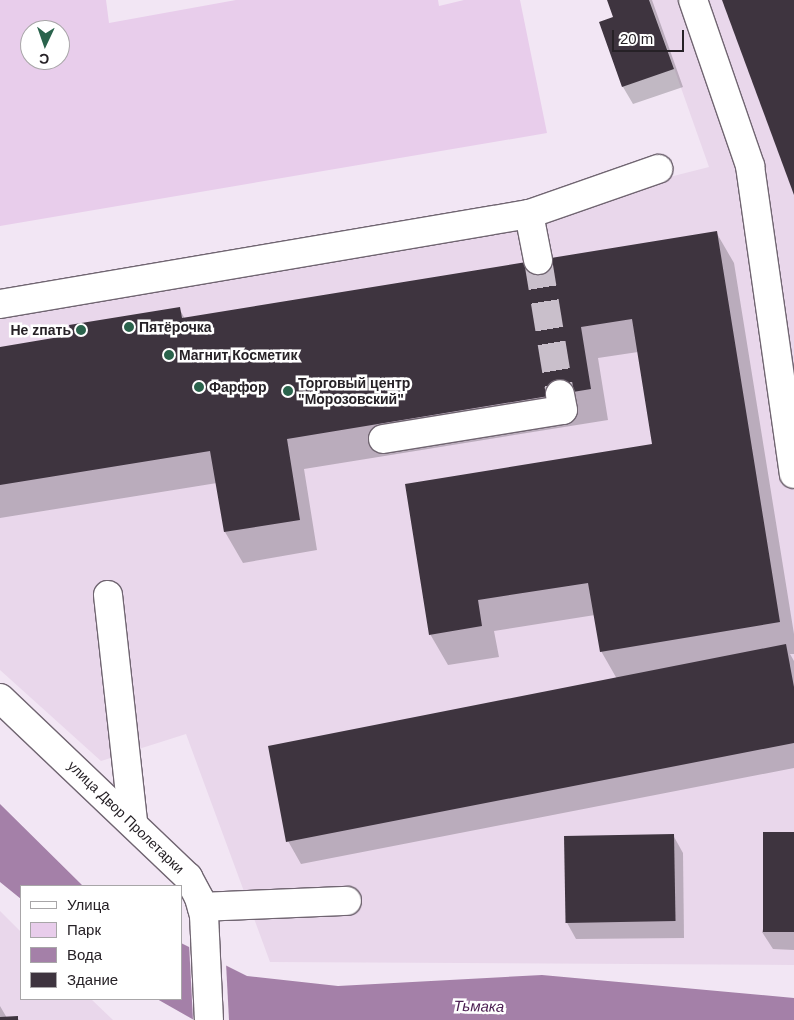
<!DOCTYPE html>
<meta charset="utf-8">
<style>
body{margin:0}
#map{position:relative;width:794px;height:1020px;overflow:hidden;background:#f2e6f4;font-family:Arial,sans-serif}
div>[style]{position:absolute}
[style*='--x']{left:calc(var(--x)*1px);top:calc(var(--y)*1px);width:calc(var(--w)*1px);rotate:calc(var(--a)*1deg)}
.built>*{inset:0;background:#e9d7eb}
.green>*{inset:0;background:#e8cdeb}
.water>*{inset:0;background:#a480a8}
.pier>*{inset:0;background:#f2e6f4}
.shadow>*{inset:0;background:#0003}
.building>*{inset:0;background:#3e343f;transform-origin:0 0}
.minor-tunnel>*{height:28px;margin-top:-14px;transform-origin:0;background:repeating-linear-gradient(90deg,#c9bfcb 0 28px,transparent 0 42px)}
.roads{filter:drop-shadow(1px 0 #706571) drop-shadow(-1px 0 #706571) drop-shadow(0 1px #706571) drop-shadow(0 -1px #706571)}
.minor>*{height:28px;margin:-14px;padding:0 14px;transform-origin:14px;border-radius:14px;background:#fff}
.dots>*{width:14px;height:14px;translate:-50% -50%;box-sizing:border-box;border:2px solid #fff;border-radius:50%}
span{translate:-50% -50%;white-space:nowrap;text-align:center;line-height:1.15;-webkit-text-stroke:5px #fff;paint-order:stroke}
.poi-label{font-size:14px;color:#262126;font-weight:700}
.left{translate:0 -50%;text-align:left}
.right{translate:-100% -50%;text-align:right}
.street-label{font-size:14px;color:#262126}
.water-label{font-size:15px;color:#4d2053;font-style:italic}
.legend{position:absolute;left:20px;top:885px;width:162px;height:115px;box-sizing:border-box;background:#fff;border:1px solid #a8a6a8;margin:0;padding:6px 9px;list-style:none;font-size:15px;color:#262126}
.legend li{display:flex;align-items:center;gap:10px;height:25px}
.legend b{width:25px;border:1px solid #a8a6a8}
.north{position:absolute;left:20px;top:20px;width:50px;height:50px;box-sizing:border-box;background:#fff;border:1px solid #a8a6a8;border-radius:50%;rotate:183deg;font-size:14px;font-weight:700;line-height:20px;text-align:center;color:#262126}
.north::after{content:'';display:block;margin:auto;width:18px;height:22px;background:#2a634c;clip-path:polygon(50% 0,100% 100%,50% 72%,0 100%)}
.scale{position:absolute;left:612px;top:30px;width:72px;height:22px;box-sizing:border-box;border:2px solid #262126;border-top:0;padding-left:6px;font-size:15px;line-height:18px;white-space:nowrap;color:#262126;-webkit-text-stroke:4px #fff;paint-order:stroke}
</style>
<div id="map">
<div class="built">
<div style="clip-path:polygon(650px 0,794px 0,794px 965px,270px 962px,186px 734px,101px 761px,0 670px,0 296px,555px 206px,709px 167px)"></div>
<div style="clip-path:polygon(0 911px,21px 932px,21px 999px,91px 999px,113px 1020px,0 1020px)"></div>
</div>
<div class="green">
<div style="clip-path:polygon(evenodd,0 0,106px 0,109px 23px,236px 0,438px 0,439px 6px,464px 0,520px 0,547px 133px,0 226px,0 0,30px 30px,60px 30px,60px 60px,30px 60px,30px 30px)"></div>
</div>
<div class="water">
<div style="clip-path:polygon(0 804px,82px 885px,85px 886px,21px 886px,21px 899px,0 882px)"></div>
<div style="clip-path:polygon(181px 943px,247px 976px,338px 986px,542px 975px,794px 998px,794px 1020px,194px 1020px,157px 999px,181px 999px)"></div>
</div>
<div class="pier">
<div style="clip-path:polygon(189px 944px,226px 963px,229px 1020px,193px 1020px)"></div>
</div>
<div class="shadow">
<div style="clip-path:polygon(608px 0,652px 0,683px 87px,633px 104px,623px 87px,615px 18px)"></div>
<div style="clip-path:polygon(716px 232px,734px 263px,794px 634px,794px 654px,790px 654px,794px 661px,794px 768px,301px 864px,288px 841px,617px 679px,601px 651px,595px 615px,494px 631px,499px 657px,448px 665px,430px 634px,653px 445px,638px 352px,598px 358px,608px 420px,304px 469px,317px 550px,243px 563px,225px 532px,217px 483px,0 518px,0 348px,72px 336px,179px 308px,185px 319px)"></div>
<div style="clip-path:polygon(794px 834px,794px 950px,773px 949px,762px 932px)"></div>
<div style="clip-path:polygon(673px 835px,683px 853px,684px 938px,576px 939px,566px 921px)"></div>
<div style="clip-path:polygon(0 1006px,7px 1018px,17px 1018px,19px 1020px,0 1020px)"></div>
</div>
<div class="building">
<div style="clip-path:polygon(607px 0,649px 0,674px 69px,622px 87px,599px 22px,613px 17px)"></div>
<div style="clip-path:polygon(722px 0,794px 0,794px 195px)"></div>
<div style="clip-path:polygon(717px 231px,780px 622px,600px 652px,588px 583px,478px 600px,482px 626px,429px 635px,405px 484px,652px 444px,632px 319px,581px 327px,591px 389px,287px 439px,300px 520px,224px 532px,210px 451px,0 485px,0 347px,71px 335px,69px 325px,180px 307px,182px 318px)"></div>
<div style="clip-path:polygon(786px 644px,794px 687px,794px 743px,286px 842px,268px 746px)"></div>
<div style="left:763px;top:832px;width:31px;height:100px"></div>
<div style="left:674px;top:834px;width:87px;height:110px;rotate:89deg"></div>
<div style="clip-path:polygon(18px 1016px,18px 1020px,0 1020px,0 1017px)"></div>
</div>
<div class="minor-tunnel">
<div style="--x:538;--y:260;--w:136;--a:80.7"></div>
</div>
<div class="roads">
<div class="minor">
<div style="--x:693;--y:0;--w:176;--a:71"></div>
<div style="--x:750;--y:166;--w:311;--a:81.9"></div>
<div style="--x:529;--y:214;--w:47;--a:78.9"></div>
<div style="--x:0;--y:304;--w:537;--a:-9.66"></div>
<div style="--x:529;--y:214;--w:137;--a:-19.2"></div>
<div style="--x:383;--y:439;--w:182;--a:-9.2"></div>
<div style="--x:563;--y:410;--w:16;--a:-101"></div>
<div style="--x:108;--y:595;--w:229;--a:83.7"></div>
<div style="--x:0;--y:698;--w:260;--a:43.6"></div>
<div style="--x:188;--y:877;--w:24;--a:62"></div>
<div style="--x:199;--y:898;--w:18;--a:74"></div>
<div style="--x:204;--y:915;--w:105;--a:87.3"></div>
<div style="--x:202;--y:907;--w:145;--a:-2.4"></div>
</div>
</div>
<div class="dots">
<div style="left:129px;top:327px;background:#2a634c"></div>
<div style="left:81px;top:330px;background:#2a634c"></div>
<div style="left:169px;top:355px;background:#2a634c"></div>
<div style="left:199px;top:387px;background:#2a634c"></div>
<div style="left:288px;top:391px;background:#2a634c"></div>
</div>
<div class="poi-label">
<span class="left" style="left:139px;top:327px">Пятёрочка</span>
<span class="right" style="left:71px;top:330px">Не zпать</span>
<span class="left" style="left:179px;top:355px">Магнит Косметик</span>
<span class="left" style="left:298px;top:391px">Торговый центр<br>"Морозовский"</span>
<span class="left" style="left:209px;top:387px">Фарфор</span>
</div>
<div class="street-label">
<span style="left:126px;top:817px;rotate:44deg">улица Двор Пролетарки</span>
</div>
<div class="water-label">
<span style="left:479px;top:1006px;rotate:1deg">Тьмака</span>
</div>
<ul class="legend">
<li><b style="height:6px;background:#fff"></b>Улица</li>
<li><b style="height:14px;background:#e8cdeb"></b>Парк</li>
<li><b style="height:14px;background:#a480a8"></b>Вода</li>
<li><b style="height:14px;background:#3e343f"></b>Здание</li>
</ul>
<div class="north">С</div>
<div class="scale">20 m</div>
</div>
